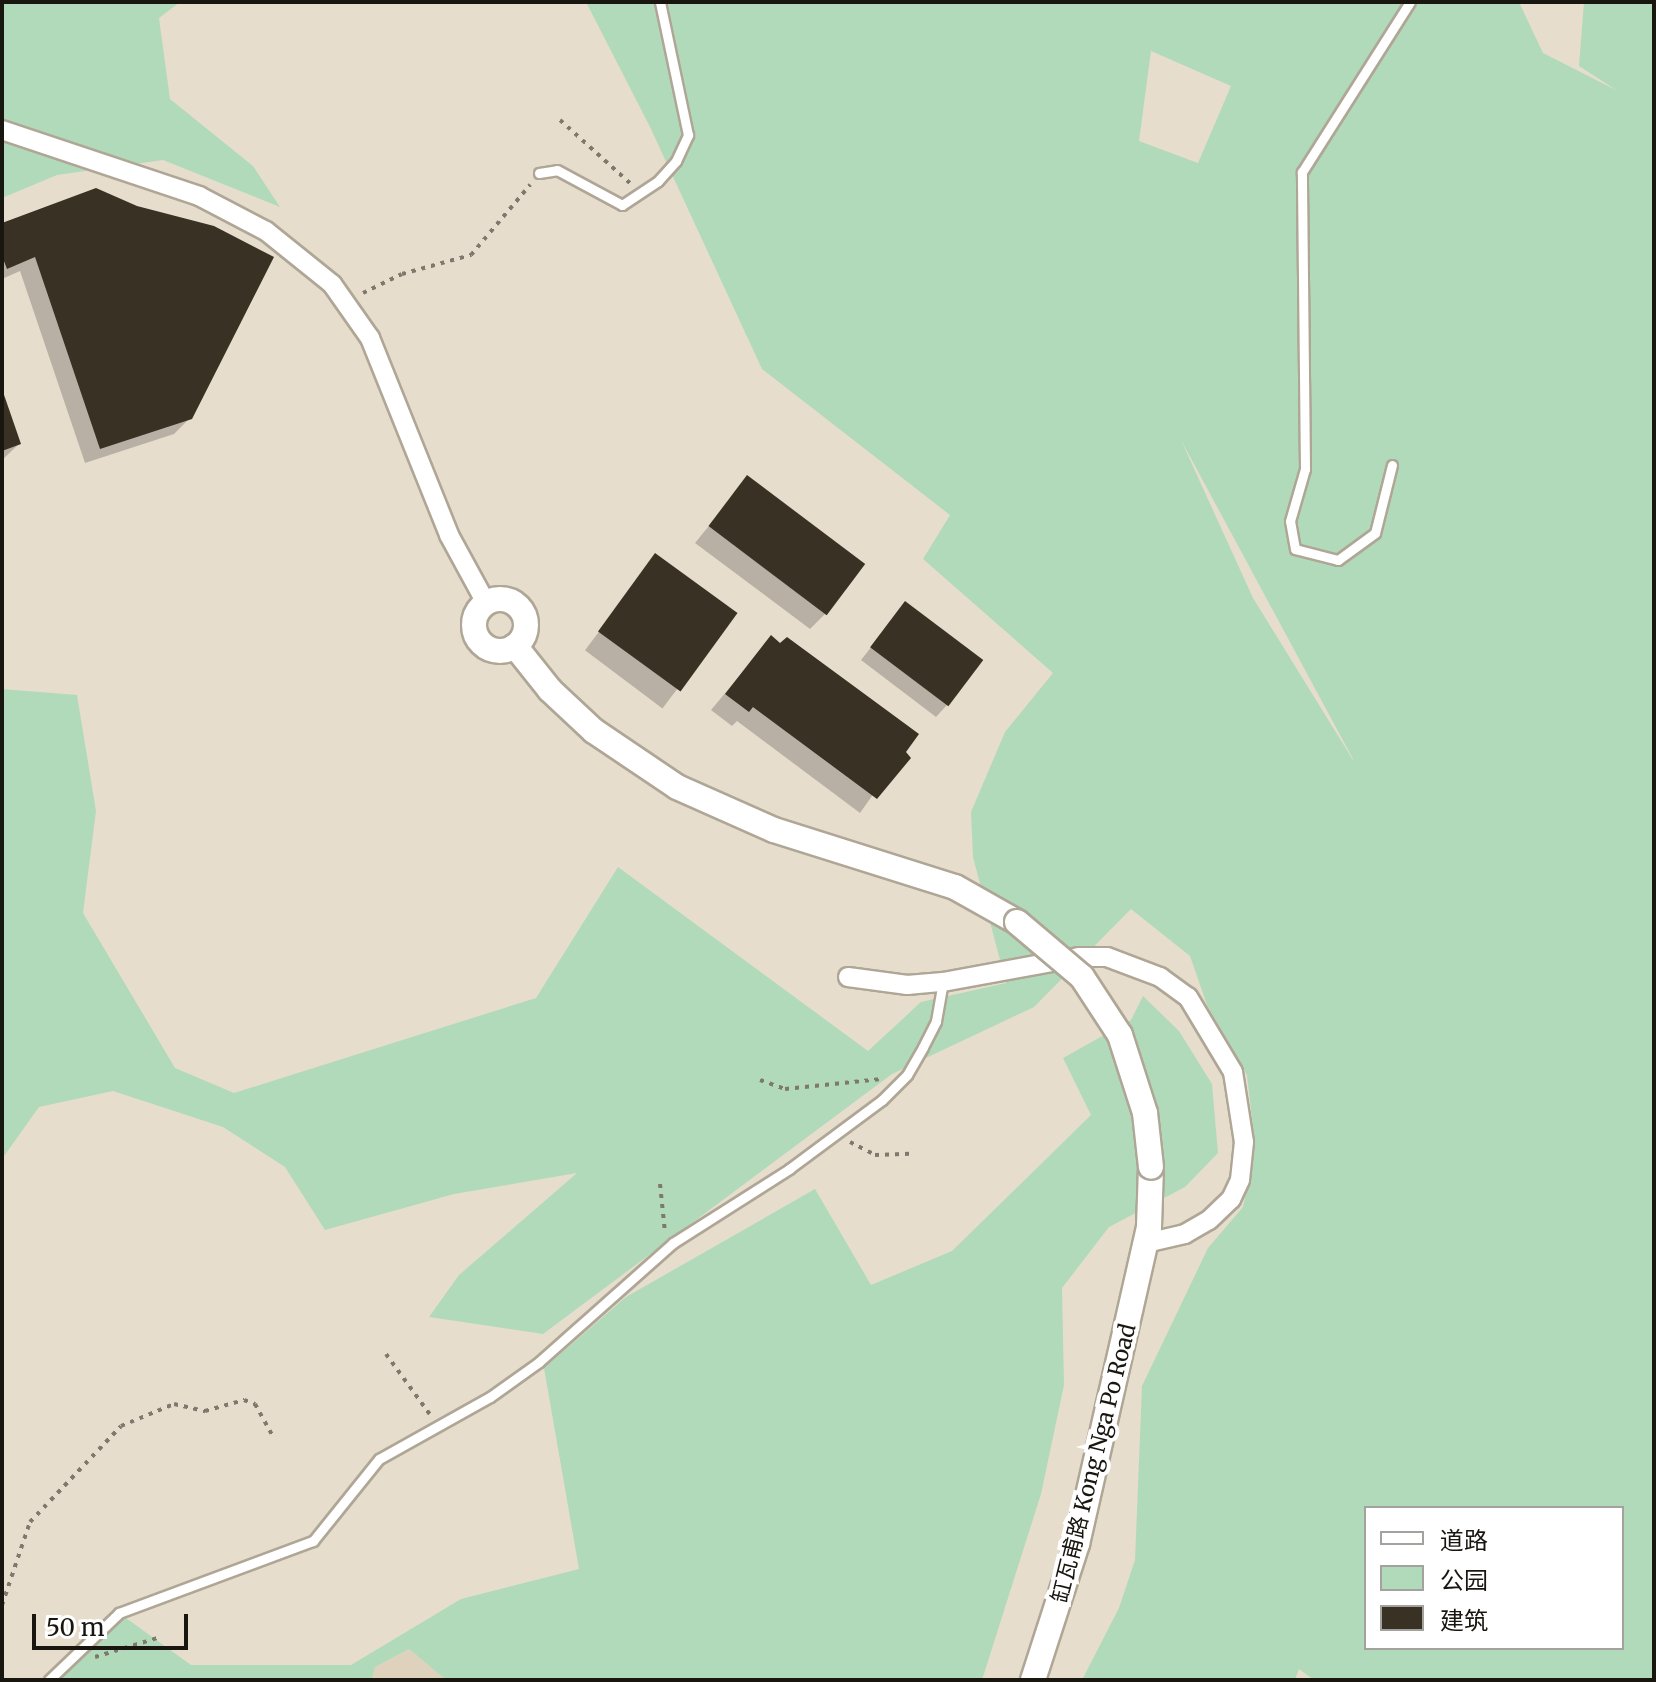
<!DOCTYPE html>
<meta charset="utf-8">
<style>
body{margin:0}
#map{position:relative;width:1656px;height:1682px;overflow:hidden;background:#e7ddcd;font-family:Merriweather,"Noto Sans SC",serif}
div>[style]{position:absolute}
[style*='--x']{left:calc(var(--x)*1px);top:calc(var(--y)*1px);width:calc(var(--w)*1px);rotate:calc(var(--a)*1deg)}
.built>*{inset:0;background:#dfd2bc}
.green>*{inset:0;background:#b1dabb}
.shadow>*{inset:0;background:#0003;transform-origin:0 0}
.building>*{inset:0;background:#383124;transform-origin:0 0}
.path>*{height:4px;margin-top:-2px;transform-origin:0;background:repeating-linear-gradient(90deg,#7f786d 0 4px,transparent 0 10px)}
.roads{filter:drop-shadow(2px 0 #afa696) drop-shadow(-2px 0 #afa696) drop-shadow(0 2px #afa696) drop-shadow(0 -2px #afa696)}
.lane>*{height:9px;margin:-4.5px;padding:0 4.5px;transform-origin:4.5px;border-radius:4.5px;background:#fff}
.street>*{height:18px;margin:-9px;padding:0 9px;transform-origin:9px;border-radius:9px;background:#fff}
.secondary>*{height:24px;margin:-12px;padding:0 12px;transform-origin:12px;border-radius:12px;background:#fff}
.secondary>.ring{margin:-12px;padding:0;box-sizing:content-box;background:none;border:24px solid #fff;border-radius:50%}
.bridges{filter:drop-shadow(2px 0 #afa696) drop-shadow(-2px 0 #afa696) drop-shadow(0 2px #afa696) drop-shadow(0 -2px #afa696)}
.secondary-bridge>*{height:24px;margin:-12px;padding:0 12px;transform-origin:12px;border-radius:12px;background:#fff}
span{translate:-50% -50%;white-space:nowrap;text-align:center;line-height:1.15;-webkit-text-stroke:8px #fff;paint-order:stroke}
.street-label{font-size:22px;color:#191610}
.frame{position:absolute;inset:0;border:4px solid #191610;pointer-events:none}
.legend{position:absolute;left:1364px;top:1506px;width:260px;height:144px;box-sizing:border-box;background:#fff;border:2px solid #a3a29f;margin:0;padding:10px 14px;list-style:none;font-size:24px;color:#191610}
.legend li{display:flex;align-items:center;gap:16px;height:40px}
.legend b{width:40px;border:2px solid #a3a29f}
.scale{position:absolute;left:32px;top:1614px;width:156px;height:36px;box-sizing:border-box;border:4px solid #191610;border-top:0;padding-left:10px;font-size:24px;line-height:28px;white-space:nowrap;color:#191610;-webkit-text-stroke:6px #fff;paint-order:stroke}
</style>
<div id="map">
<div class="built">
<div style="clip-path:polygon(409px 1649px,446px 1680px,372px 1680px,375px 1667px)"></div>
</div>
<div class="green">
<div style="clip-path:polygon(2px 2px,180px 2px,159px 18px,170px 99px,253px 166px,280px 207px,163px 160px,57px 175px,2px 198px)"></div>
<div style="clip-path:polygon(evenodd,586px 2px,1519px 2px,1543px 53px,1616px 90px,1579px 66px,1584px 2px,1654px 2px,1654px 1680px,1314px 1680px,1299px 1669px,1295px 1680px,1082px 1680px,1119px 1608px,1135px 1560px,1142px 1386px,1208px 1248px,1243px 1207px,1255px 1146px,1247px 1075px,1207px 1005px,1190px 956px,1131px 909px,1034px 1007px,892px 1074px,543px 1334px,429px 1317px,459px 1275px,577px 1173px,454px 1194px,325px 1230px,285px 1167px,223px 1127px,113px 1091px,39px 1107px,2px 1159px,2px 689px,77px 695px,96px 811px,83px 913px,175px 1068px,234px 1093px,536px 998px,618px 867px,868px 1051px,921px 1002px,1006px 983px,973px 857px,971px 812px,1005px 732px,1053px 673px,923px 559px,950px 515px,762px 369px,650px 127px,586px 2px,1151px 51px,1231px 86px,1198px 163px,1139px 141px,1151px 51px,586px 2px,1181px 440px,1353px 759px,1353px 760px,1253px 598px,1181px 440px,586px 2px,1366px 1508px,1622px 1508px,1622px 1648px,1366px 1648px,1366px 1508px)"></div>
<div style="clip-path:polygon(1143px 996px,1179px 1031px,1212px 1084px,1218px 1153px,1185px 1187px,1109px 1227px,1062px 1288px,1064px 1385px,1041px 1494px,982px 1680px,446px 1680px,409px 1649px,375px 1667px,372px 1680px,54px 1680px,119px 1613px,191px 1665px,351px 1665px,461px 1599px,579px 1569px,544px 1368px,626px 1297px,815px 1189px,871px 1285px,952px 1251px,1091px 1115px,1063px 1058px,1131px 1020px)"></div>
</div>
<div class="shadow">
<div style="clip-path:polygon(137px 208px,190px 418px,174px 434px,85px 463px,20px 271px,2px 279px,2px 225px)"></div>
<div style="clip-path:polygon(2px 393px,19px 444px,2px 460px)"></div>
<div style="clip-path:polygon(748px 478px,825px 614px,810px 629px,695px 543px)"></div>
<div style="left:656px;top:556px;width:97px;height:118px;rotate:37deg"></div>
<div style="clip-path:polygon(905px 604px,947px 705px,936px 717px,861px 660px)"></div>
<div style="clip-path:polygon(771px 638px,903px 752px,860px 813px,737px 721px,732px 726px,711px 710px)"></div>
</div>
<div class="building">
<div style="clip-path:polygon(96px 188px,137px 206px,214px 226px,274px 257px,192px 419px,100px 449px,35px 257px,7px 269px,2px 256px,2px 223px)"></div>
<div style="clip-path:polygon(2px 389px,21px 444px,2px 451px)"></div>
<div style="left:747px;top:475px;width:148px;height:64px;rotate:37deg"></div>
<div style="left:655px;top:553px;width:102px;height:97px;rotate:36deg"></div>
<div style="left:905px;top:601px;width:98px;height:58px;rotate:37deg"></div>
<div style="clip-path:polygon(771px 635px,780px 643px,787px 637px,919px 734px,906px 752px,911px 758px,877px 799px,753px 707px,749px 712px,725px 694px)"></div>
</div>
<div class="path">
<div style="--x:560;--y:120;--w:94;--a:42"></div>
<div style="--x:363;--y:293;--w:43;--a:-26"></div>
<div style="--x:402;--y:274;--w:72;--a:-15.4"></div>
<div style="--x:471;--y:255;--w:92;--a:-49.9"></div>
<div style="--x:760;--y:1080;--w:27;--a:20"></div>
<div style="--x:785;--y:1089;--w:97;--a:-5.9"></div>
<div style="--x:850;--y:1142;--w:28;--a:27"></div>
<div style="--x:875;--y:1155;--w:35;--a:-2"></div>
<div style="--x:660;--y:1184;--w:48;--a:84.1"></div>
<div style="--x:386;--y:1354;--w:77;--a:54"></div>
<div style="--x:2;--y:1605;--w:88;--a:-71.4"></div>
<div style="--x:30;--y:1522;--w:132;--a:-46.5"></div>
<div style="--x:121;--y:1426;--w:57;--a:-22.5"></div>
<div style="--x:174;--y:1404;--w:32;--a:13"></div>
<div style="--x:205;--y:1411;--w:41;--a:-15.8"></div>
<div style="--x:244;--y:1400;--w:12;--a:20"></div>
<div style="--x:255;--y:1404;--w:39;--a:61"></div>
<div style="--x:95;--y:1657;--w:69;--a:-16.9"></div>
</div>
<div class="roads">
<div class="lane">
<div style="--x:539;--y:173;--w:18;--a:-9"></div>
<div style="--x:557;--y:170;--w:74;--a:28.3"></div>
<div style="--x:622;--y:205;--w:43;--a:-33.7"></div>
<div style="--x:658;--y:181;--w:27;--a:-48"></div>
<div style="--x:676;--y:161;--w:29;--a:-65"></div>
<div style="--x:688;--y:135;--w:136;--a:-101.9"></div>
<div style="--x:1392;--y:465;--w:70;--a:104"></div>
<div style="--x:1375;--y:533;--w:46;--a:143.9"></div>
<div style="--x:1338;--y:560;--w:44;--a:-165.7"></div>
<div style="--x:1295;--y:549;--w:28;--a:-100"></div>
<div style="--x:1290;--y:521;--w:54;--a:-73.9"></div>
<div style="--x:1305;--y:469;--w:297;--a:-90.6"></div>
<div style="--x:1302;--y:172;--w:201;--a:-57.6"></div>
<div style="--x:49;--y:1680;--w:97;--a:-43.7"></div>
<div style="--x:119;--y:1613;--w:207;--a:-20.4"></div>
<div style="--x:313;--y:1541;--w:105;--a:-51.2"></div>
<div style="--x:379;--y:1459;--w:127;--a:-29.2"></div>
<div style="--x:490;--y:1397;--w:60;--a:-35.5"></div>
<div style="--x:539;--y:1362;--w:179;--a:-41.6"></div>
<div style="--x:673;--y:1243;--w:138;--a:-32.5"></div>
<div style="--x:789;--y:1169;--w:116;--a:-36.6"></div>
<div style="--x:882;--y:1100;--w:35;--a:-45"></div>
<div style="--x:907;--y:1075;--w:32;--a:-60"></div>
<div style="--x:923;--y:1047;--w:29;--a:-63"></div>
<div style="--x:936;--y:1021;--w:40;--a:-80"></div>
</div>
<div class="street">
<div style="--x:2;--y:130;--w:208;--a:18.5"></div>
<div style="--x:199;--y:196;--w:76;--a:27.6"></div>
<div style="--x:266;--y:231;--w:85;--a:38.8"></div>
<div style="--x:332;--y:284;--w:66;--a:54.9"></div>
<div style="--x:370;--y:338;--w:212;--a:68.1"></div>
<div style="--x:449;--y:535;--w:77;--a:61.4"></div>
<div style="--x:848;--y:977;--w:60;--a:7.7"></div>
<div style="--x:907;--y:985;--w:36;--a:-5"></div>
<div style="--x:943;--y:982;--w:138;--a:-10.4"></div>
<div style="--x:1079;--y:957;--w:28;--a:0"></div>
<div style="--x:1107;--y:957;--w:57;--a:20.7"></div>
<div style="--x:1160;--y:977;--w:34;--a:36"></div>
<div style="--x:1188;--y:997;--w:87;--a:59"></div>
<div style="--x:1233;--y:1072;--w:71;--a:81.1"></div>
<div style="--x:1244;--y:1142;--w:38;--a:96"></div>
<div style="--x:1240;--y:1180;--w:21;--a:115"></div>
<div style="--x:1231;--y:1199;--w:30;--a:136"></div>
<div style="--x:1209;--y:1220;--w:28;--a:150"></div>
<div style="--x:1185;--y:1234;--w:40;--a:167"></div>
</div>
<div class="secondary">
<div class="ring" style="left:474px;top:599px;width:28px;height:28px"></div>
<div style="--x:515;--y:646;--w:56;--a:51.5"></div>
<div style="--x:550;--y:690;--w:60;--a:43"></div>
<div style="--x:594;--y:731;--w:100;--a:34"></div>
<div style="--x:677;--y:787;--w:106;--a:23.9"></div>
<div style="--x:774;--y:830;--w:190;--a:17.5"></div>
<div style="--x:955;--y:887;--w:71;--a:29.4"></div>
<div style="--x:1033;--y:1680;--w:143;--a:-72.1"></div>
<div style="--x:1077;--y:1544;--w:325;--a:-77.2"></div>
<div style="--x:1149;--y:1227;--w:60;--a:-88.1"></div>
</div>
</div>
<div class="bridges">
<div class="secondary-bridge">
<div style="--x:1017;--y:922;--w:85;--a:40.2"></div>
<div style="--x:1082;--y:977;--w:69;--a:56.8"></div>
<div style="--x:1120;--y:1035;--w:82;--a:72.2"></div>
<div style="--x:1145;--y:1113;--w:54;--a:83.7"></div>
</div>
</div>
<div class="street-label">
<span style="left:1094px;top:1463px;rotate:-76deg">缸瓦甫路 Kong Nga Po Road</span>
</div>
<div class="frame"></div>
<ul class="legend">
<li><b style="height:10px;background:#fff"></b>道路</li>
<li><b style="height:22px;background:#b1dabb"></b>公园</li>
<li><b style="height:22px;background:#383124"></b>建筑</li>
</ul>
<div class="scale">50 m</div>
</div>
